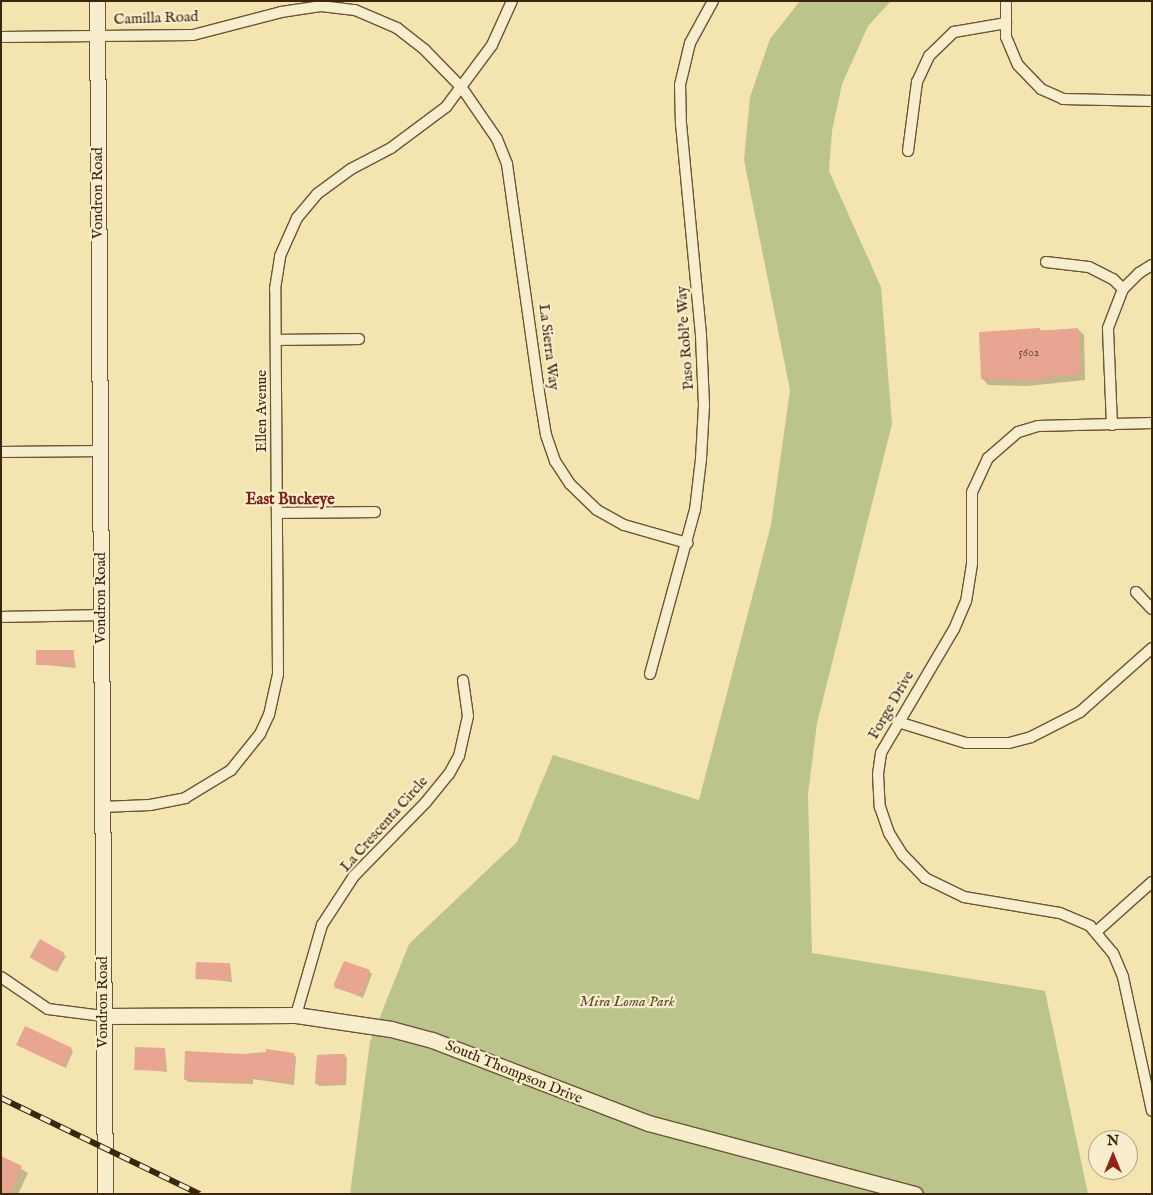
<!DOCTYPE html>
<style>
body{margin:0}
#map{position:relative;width:1153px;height:1195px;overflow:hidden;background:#f4e4b0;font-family:"IM FELL English",serif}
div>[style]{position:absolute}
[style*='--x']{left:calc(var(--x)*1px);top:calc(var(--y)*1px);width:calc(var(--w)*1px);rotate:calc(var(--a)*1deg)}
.green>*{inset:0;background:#bbc48b}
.shadow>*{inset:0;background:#0003}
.building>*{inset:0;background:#e8a591;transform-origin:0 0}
.roads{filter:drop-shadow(1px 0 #695536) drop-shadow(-1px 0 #695536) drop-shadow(0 1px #695536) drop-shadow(0 -1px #695536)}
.street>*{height:10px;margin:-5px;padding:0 5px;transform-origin:5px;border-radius:5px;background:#f8edcc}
.secondary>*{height:15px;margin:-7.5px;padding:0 7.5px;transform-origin:7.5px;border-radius:7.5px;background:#f8edcc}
.rail>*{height:5.5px;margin-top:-2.75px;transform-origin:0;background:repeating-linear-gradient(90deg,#f8edcc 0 11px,#3b250d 0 22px);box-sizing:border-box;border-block:1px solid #3b250d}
span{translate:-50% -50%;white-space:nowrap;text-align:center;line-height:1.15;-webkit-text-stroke:4.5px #f8edcc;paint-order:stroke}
.number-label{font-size:12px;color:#66452e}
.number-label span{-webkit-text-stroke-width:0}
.street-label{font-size:15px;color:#3b250d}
.park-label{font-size:15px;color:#5b4d2c;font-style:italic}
.neighbourhood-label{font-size:16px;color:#7a1f14;font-weight:700}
.frame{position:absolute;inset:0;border:2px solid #3b250d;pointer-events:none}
.north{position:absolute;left:1088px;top:1130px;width:50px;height:50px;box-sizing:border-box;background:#f8edcc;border:1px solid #ac9d80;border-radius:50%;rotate:0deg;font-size:14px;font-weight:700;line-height:20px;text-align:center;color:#3b250d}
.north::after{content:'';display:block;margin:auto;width:18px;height:22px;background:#8f2418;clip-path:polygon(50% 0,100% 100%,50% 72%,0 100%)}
</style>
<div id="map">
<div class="green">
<div style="clip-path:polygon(800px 1px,891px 1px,868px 26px,842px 84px,832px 131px,829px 171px,881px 287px,892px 424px,817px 723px,808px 794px,812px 953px,1045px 991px,1088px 1194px,350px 1194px,370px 1042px,409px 944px,517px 842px,553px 755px,699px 800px,771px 525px,790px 390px,744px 160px,750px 97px,770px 39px)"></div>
</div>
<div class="shadow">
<div style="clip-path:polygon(1078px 329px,1084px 335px,1085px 380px,1027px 386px,988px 385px,982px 378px,980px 333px)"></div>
<div style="clip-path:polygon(73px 651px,76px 668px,37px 664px)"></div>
<div style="clip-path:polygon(63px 954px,66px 956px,57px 972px,31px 957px)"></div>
<div style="clip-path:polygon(230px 964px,232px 982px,197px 978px)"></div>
<div style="clip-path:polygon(369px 971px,372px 974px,363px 998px,337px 987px)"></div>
<div style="clip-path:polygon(18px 1045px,71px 1048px,73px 1051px,66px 1068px)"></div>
<div style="clip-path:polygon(165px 1049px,167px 1072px,136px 1069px)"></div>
<div style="clip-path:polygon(242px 1055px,294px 1055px,296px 1057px,294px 1085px,253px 1079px,253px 1084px,188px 1082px,186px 1079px)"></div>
<div style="clip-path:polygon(345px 1056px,347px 1058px,346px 1085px,319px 1086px,316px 1083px)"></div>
<div style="clip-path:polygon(1px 1157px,28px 1173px,18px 1194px,1px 1194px)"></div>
</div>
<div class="building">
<div style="clip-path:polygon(1040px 328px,1040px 331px,1078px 328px,1080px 374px,1043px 377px,1042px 380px,981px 379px,979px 332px)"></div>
<div style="left:36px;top:650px;width:38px;height:15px"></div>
<div style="left:40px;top:939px;width:28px;height:21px;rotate:30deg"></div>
<div style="clip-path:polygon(344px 961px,370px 970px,361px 996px,335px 988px,334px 984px)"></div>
<div style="left:196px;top:962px;width:34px;height:17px;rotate:2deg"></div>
<div style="left:25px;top:1026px;width:51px;height:21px;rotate:25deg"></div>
<div style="left:135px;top:1047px;width:30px;height:23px;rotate:2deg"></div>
<div style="clip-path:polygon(266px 1049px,294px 1053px,292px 1083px,250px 1077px,250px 1082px,233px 1083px,184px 1080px,185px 1051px,242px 1054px,266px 1052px)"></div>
<div style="clip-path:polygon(335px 1054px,345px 1054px,344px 1083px,315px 1084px,317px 1055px)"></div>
<div style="clip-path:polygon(1px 1156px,22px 1166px,9px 1194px,1px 1194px)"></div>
</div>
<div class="roads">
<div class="street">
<div style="--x:1006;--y:1;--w:36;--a:90"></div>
<div style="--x:1006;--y:37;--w:30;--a:67"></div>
<div style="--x:1018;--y:65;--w:33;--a:46"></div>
<div style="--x:1041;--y:89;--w:24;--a:24"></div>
<div style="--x:1063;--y:99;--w:89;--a:1.3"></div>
<div style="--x:1;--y:37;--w:192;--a:-0.6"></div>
<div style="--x:193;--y:35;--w:91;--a:-14.6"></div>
<div style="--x:281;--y:12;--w:40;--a:-8.5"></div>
<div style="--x:321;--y:6;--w:34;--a:7"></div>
<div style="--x:355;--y:10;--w:46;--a:23.2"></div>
<div style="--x:397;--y:28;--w:34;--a:38"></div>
<div style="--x:424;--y:49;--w:54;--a:45.7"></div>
<div style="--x:462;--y:88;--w:62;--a:55.5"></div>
<div style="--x:497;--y:139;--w:27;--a:68"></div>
<div style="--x:507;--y:164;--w:230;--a:82"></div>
<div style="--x:539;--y:392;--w:44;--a:80.8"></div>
<div style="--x:546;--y:435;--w:28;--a:71"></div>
<div style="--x:555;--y:461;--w:27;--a:57"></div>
<div style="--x:570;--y:484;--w:37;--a:44"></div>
<div style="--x:597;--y:510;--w:31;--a:29"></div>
<div style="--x:624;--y:525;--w:66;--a:15.9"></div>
<div style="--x:908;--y:151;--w:70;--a:-82.6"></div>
<div style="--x:917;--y:82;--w:29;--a:-65"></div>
<div style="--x:929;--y:56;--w:35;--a:-44"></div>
<div style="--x:954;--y:32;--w:53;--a:-9.8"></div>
<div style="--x:1046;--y:262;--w:43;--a:6.6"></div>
<div style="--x:1089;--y:267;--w:27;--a:27"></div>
<div style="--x:1113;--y:279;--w:14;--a:45"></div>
<div style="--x:277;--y:340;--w:82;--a:-0.7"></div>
<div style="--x:1152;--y:423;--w:114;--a:178.5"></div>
<div style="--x:1038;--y:426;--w:21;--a:163"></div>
<div style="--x:1018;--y:432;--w:40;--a:139"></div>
<div style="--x:988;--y:458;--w:38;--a:115"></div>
<div style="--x:972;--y:493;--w:71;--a:90"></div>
<div style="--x:972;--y:564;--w:37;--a:99"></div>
<div style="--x:966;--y:601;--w:30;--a:113"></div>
<div style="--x:954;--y:629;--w:144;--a:120.5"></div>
<div style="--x:881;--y:753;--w:21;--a:98"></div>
<div style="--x:878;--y:774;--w:33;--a:87"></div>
<div style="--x:880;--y:807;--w:28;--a:71"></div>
<div style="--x:889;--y:833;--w:26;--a:58"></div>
<div style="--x:903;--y:855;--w:32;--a:46"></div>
<div style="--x:925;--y:878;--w:43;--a:26"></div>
<div style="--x:964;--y:897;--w:97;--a:9.5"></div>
<div style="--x:1060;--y:913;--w:33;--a:23"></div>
<div style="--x:1090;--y:926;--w:35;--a:50"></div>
<div style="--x:1113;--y:953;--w:26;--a:67"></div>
<div style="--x:1123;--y:977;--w:137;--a:77.8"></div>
<div style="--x:1112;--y:425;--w:97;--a:-92.4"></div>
<div style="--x:1108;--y:328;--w:42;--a:-69"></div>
<div style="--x:1123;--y:289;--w:23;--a:-45"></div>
<div style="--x:1139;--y:273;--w:15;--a:-32"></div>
<div style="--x:1;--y:452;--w:99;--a:-0.6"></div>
<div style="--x:277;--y:513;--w:98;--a:-0.6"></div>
<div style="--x:1136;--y:592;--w:23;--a:47"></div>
<div style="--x:1;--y:617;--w:100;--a:-1.1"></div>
<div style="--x:650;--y:674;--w:170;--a:-74.7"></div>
<div style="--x:695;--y:510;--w:51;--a:-83.3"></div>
<div style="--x:701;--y:459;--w:54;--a:-86.8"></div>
<div style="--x:704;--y:405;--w:70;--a:-92.5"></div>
<div style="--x:701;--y:335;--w:211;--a:-95.4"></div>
<div style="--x:681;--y:125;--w:40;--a:-91.4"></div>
<div style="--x:680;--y:85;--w:43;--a:-76.6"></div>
<div style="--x:690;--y:43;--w:48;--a:-61.3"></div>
<div style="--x:898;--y:722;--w:71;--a:17.2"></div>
<div style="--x:966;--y:743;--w:43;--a:0"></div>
<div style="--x:1009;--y:743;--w:23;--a:-15"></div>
<div style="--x:1031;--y:737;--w:55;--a:-27"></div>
<div style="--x:1080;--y:712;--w:96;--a:-41.6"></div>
<div style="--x:102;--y:807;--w:48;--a:-2.4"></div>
<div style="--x:150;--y:805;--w:36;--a:-11"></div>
<div style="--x:185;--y:798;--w:54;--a:-31.3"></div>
<div style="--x:231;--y:770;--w:46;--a:-51.1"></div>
<div style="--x:260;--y:734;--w:21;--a:-65"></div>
<div style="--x:269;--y:715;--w:42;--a:-77.6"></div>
<div style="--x:278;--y:674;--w:385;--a:-90.4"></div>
<div style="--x:275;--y:289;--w:33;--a:-81"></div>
<div style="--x:280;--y:256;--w:42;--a:-65.9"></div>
<div style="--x:297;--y:218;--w:31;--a:-50"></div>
<div style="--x:317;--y:194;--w:42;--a:-36.3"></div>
<div style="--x:351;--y:169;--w:45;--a:-27.7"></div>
<div style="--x:391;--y:148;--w:69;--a:-36.7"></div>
<div style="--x:446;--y:107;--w:77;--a:-53.4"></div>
<div style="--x:492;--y:45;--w:48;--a:-65.6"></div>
<div style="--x:1096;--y:932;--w:75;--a:-41.8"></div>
<div style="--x:1;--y:977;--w:57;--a:34.2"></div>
<div style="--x:48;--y:1009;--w:55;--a:7.3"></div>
<div style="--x:296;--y:1015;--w:94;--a:-73.9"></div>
<div style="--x:322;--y:925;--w:59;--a:-56.9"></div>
<div style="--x:354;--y:876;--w:103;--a:-45.8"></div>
<div style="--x:426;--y:802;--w:36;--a:-51"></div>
<div style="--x:449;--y:774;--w:21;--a:-61"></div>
<div style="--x:459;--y:756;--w:41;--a:-77.3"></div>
<div style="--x:468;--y:716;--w:36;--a:-98"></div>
</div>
<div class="secondary">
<div style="--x:97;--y:1;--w:1193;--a:89.62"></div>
<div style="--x:103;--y:1016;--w:193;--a:-0.3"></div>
<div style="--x:296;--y:1015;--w:96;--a:8.4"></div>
<div style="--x:391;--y:1029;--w:42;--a:15"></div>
<div style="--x:432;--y:1040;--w:231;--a:21"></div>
<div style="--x:648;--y:1123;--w:276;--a:14.9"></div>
</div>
</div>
<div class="rail">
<div style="--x:1;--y:1098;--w:221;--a:25.8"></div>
</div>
<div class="number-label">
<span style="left:1029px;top:353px">5602</span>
</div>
<div class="street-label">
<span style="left:156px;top:18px;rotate:-2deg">Camilla Road</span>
<span style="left:98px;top:193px;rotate:-90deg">Vondron Road</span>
<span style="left:685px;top:338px;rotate:-94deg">Paso Robl'e Way</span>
<span style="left:549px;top:347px;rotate:83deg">La Sierra Way</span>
<span style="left:262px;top:411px;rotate:-90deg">Ellen Avenue</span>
<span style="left:101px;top:598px;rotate:-90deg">Vondron Road</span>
<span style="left:891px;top:705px;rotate:-60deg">Forge Drive</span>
<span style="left:384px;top:824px;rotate:-48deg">La Crescenta Circle</span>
<span style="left:103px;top:1002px;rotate:-90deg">Vondron Road</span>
<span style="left:514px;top:1072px;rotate:22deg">South Thompson Drive</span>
</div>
<div class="park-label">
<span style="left:627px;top:1002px">Mira Loma Park</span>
</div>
<div class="neighbourhood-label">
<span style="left:290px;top:500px">East Buckeye</span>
</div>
<div class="frame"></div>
<div class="north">N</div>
</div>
